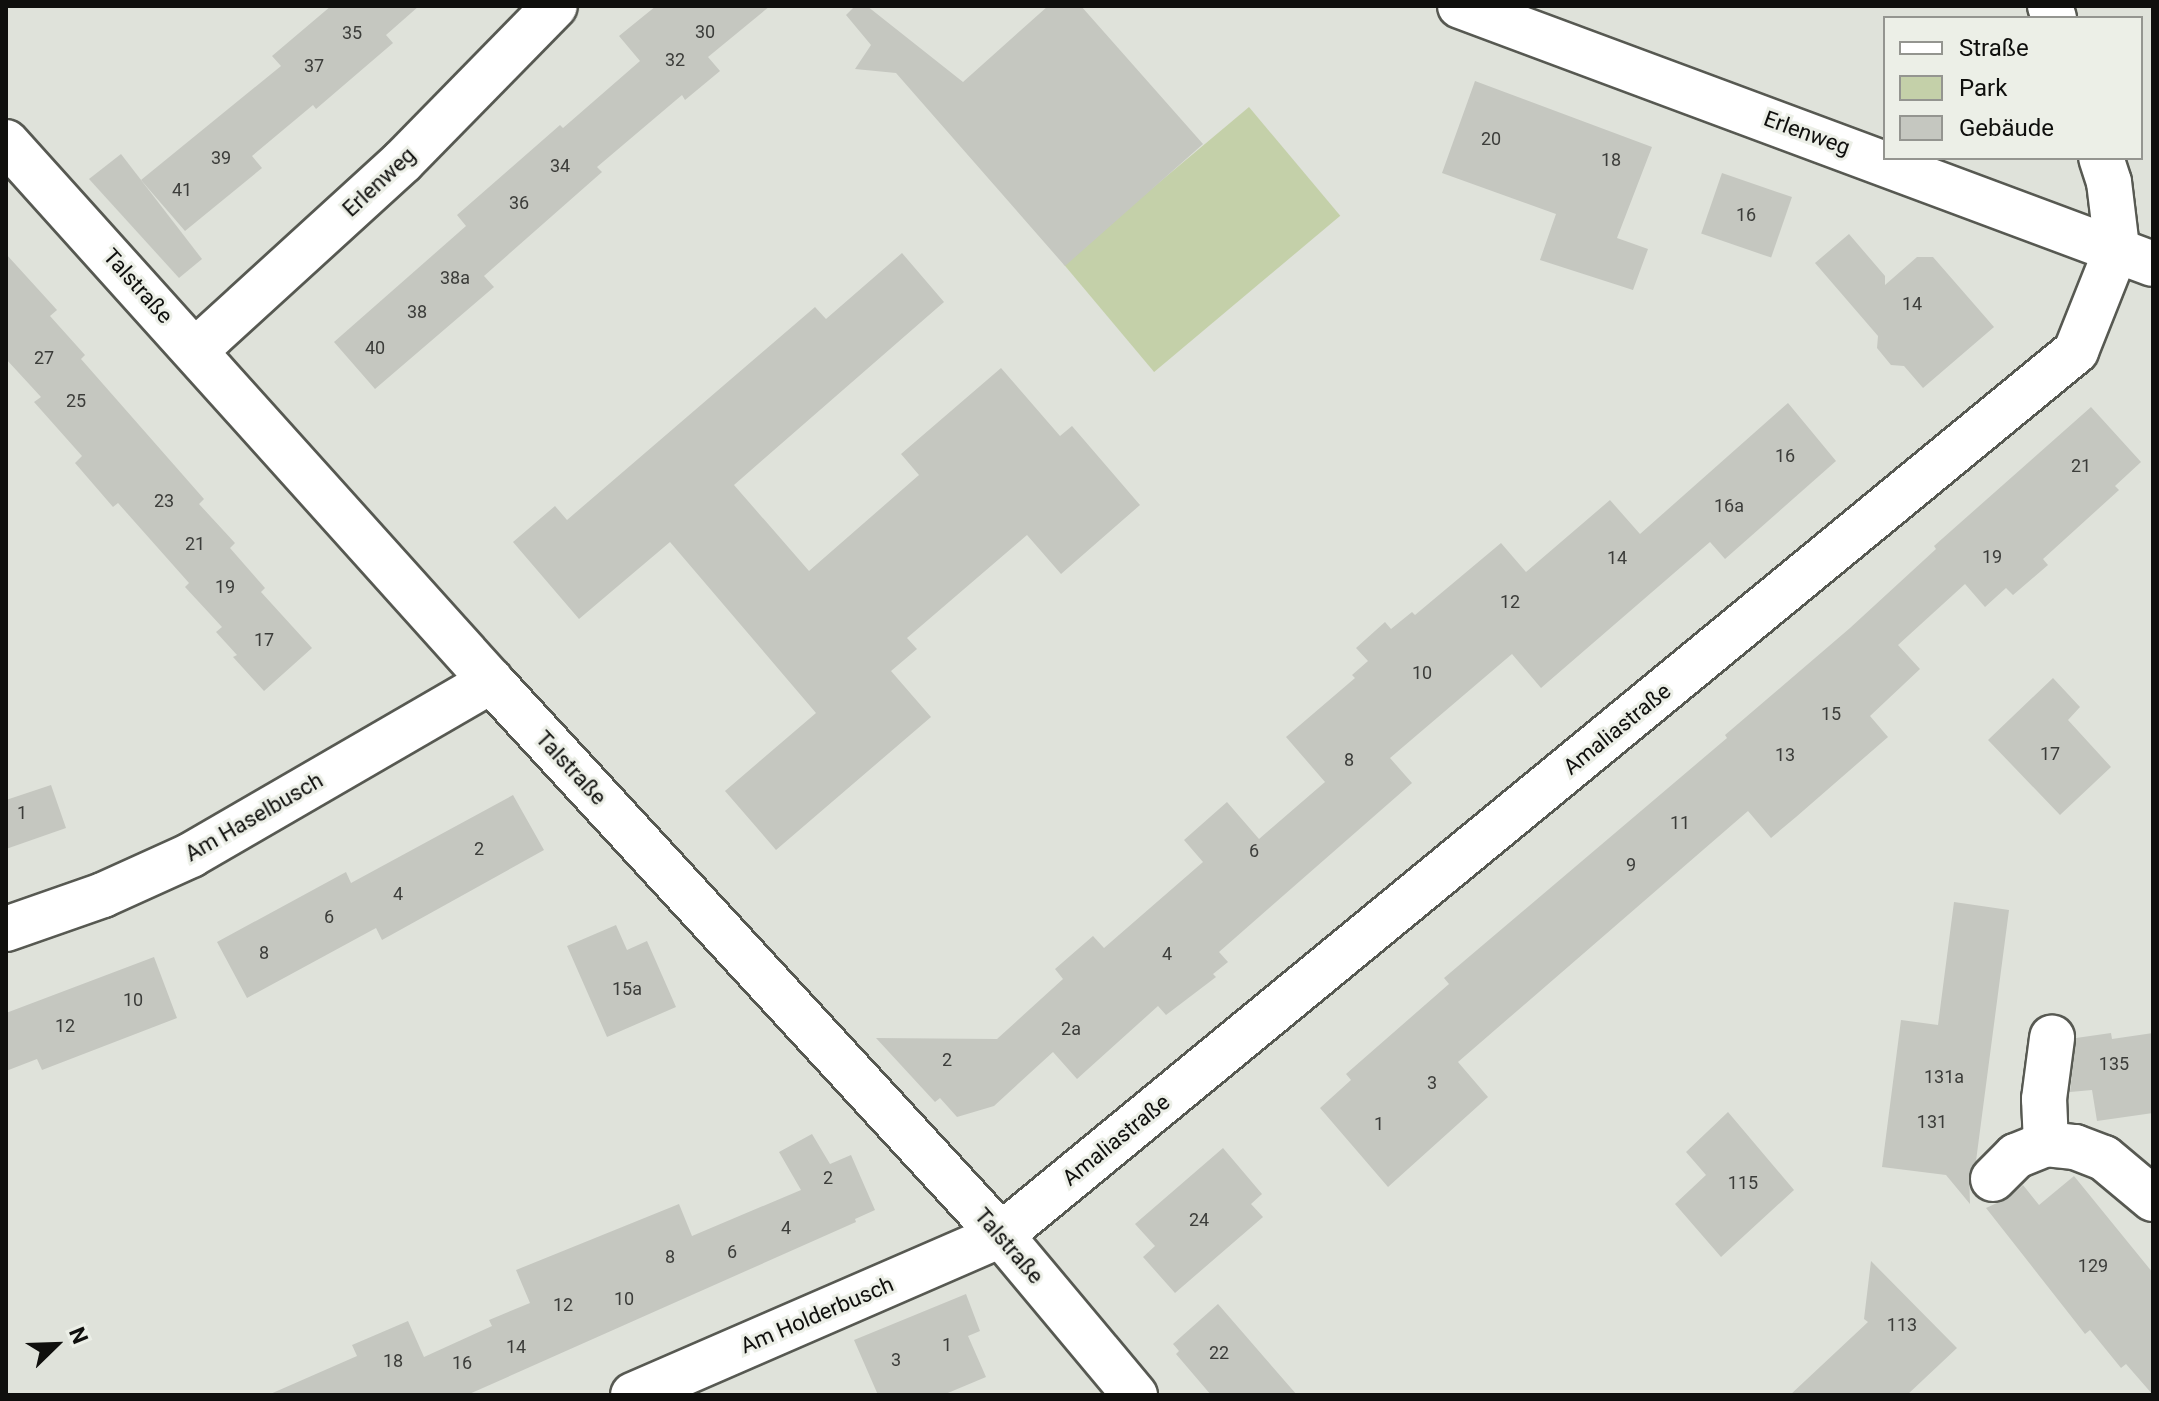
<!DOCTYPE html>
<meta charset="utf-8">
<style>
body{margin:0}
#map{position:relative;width:2159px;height:1401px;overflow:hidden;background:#dfe2da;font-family:Roboto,sans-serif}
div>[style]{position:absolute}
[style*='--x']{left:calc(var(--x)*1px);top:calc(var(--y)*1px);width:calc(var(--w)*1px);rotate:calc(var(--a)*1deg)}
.green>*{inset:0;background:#c4d0a9;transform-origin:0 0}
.building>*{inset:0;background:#c5c7c0;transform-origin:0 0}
.roads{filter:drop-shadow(2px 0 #575952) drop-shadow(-2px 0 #575952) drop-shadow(0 2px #575952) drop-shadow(0 -2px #575952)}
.street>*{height:44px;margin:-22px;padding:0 22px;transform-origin:22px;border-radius:22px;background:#fff}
span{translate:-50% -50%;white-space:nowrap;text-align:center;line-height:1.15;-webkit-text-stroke:6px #ecefe7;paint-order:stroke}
.number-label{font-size:18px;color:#3c3d3a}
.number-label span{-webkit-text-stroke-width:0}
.street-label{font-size:22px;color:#0f0f0d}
.frame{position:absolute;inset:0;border:8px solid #0f0f0d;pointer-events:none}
.legend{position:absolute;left:1883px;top:16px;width:260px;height:144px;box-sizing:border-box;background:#ecefe7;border:2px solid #949590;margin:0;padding:10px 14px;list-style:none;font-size:24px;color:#0f0f0d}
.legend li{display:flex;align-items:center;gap:16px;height:40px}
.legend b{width:40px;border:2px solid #949590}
.north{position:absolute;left:16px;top:1305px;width:80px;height:80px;-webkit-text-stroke:6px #ecefe7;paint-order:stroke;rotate:67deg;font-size:22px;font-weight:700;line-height:32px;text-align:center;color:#0f0f0d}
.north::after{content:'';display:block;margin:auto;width:28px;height:36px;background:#0f0f0d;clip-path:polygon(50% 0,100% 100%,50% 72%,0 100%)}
</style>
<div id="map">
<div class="green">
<div style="left:1249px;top:107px;width:142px;height:243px;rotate:50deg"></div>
</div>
<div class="building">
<div style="clip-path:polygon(331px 6px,419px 6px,386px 35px,393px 43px,316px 109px,313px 105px,252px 156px,262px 168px,185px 231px,141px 180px,281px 66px,272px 56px)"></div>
<div style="clip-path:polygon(656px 6px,770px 6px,708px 57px,720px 71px,685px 100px,682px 95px,597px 167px,602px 172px,484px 276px,494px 287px,375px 389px,334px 342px,466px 226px,457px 215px,560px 125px,563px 128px,640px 61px,619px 36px)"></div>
<div style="clip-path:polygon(855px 6px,867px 6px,963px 82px,1048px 6px,1081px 6px,1203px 144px,1065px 266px,896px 73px,855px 69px,871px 45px,846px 15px)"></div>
<div style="clip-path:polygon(1475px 81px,1652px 147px,1617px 238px,1648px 249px,1633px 290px,1540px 260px,1556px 214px,1442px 173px)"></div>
<div style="clip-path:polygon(121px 154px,202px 259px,179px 278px,89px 179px)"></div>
<div style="left:1722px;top:173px;width:74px;height:64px;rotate:19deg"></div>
<div style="clip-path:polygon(1849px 234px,1885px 276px,1885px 285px,1917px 257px,1933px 257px,1994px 327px,1923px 388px,1904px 366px,1891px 365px,1877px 348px,1878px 336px,1815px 263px)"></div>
<div style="clip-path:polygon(902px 253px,944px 302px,734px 485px,809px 571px,919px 475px,901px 454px,1001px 368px,1060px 436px,1072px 426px,1140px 505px,1061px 574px,1027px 535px,907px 638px,917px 649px,891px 671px,931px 717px,776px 850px,725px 791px,816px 713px,670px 542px,579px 619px,513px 542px,555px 506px,567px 520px,815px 307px,826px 319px)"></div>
<div style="clip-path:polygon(6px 254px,57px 310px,50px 316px,85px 355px,81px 359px,204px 499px,199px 504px,235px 543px,230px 548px,265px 588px,261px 592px,312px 648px,264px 691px,233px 657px,237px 655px,216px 632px,222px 627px,185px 587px,189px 583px,118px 503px,113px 507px,75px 463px,82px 456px,34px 402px,41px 397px,6px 359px)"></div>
<div style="clip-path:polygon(1788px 403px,1836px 461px,1725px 559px,1710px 542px,1541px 688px,1512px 654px,1390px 758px,1412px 783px,1219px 952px,1228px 962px,1213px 974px,1216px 977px,1166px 1015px,1158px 1006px,1077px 1079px,1053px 1052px,994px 1106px,957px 1117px,940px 1098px,935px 1102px,876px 1038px,997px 1039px,1063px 979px,1055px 969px,1093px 936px,1104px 948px,1203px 862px,1184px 840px,1227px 802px,1259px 839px,1325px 782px,1286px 737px,1355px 678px,1352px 675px,1368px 661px,1356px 648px,1385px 622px,1391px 629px,1412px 612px,1415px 615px,1501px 543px,1526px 572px,1610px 500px,1640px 534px)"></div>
<div style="clip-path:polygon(2091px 407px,2141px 462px,2115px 486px,2119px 490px,2043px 559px,2048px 565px,2013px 595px,2006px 588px,1985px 607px,1965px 584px,1898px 645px,1920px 669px,1870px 716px,1888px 737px,1796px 817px,1771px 838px,1748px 811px,1458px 1062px,1488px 1097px,1388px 1187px,1320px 1108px,1351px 1080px,1346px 1074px,1449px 984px,1444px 978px,1727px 738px,1725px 735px,1850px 628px,1936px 549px,1934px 546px)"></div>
<div style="clip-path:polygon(2053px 678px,2080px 707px,2068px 720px,2111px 767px,2060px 815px,1988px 740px)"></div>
<div style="clip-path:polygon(51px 785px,66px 828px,6px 849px,6px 800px)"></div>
<div style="clip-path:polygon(513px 795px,544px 850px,382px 940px,376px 928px,247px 998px,217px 942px,346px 872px,351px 883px)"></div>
<div style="clip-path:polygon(1954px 902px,2009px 910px,1976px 1161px,1969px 1173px,1970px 1204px,1946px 1175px,1882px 1167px,1901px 1020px,1938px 1025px)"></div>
<div style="clip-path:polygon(616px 925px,627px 950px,647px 941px,676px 1007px,607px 1037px,567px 946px)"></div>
<div style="clip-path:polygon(154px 957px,177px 1018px,42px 1070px,37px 1059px,6px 1071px,6px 1013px)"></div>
<div style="clip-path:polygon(2111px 1033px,2112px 1039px,2153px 1033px,2153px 1113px,2097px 1121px,2092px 1090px,2070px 1092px,2076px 1038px)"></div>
<div style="clip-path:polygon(1728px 1112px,1794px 1190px,1721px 1257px,1675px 1204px,1706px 1175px,1686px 1152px)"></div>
<div style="clip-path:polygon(812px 1134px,830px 1164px,851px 1155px,875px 1210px,855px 1219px,856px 1222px,467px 1395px,268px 1395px,357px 1356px,352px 1345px,408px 1321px,424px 1357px,492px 1326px,489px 1320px,530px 1303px,516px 1270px,679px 1204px,692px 1236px,801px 1190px,779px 1152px)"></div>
<div style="clip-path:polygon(1223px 1148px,1262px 1194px,1251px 1204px,1263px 1217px,1175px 1293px,1143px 1257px,1155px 1246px,1135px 1224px)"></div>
<div style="clip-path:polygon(2074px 1176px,2153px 1273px,2153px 1395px,2126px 1364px,2121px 1368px,2090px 1330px,2085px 1334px,1986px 1208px,2010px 1197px,2023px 1185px,2039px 1205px)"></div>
<div style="clip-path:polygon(1871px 1261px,1957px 1348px,1907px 1395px,1790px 1395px,1868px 1322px,1864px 1319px)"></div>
<div style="clip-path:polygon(966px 1294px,980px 1331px,968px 1336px,986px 1377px,943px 1395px,878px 1395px,854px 1340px)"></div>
<div style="clip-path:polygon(1218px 1304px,1297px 1395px,1211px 1395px,1176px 1354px,1179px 1351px,1173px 1344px)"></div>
</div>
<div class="roads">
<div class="street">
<div style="--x:1460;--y:6;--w:739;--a:20.42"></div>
<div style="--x:2050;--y:6;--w:13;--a:72"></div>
<div style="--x:6;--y:142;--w:725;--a:48.02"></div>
<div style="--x:491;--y:681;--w:753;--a:47.37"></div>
<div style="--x:1001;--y:1235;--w:209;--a:50.1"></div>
<div style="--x:196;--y:350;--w:280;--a:-42.4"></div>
<div style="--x:403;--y:161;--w:217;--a:-45.6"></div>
<div style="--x:6;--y:929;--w:103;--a:-19.3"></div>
<div style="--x:103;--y:895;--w:97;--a:-24.4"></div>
<div style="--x:191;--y:855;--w:347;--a:-30.1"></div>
<div style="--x:2046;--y:1144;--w:45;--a:-92.5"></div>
<div style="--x:2044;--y:1099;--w:62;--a:-82.5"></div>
<div style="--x:1993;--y:1179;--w:33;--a:-45"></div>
<div style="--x:2016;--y:1156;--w:32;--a:-22"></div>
<div style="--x:2046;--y:1144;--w:29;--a:6"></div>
<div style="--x:2075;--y:1147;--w:31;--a:21"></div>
<div style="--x:2104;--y:1158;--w:64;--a:39.9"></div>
<div style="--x:633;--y:1395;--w:401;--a:-23.5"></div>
<div style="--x:1001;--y:1235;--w:1392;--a:-39.43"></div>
<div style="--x:2076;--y:351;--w:111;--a:-68.3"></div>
<div style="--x:2117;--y:248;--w:66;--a:-96.9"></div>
<div style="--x:2109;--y:182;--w:25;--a:-108"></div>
</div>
</div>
<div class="number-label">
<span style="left:705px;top:32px">30</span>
<span style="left:352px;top:33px">35</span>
<span style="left:675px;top:60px">32</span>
<span style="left:314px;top:66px">37</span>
<span style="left:1491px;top:139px">20</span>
<span style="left:221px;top:158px">39</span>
<span style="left:1611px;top:160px">18</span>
<span style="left:560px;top:166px">34</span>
<span style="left:182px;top:190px">41</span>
<span style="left:519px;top:203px">36</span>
<span style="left:1746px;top:215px">16</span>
<span style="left:455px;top:278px">38a</span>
<span style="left:1912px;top:304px">14</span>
<span style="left:417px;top:312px">38</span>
<span style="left:375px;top:348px">40</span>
<span style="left:44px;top:358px">27</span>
<span style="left:76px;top:401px">25</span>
<span style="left:1785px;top:456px">16</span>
<span style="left:2081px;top:466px">21</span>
<span style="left:164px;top:501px">23</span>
<span style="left:1729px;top:506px">16a</span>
<span style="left:195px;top:544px">21</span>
<span style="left:1992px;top:557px">19</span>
<span style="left:1617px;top:558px">14</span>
<span style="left:225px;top:587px">19</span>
<span style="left:1510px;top:602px">12</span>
<span style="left:264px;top:640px">17</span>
<span style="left:1422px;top:673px">10</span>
<span style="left:1831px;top:714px">15</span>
<span style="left:2050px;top:754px">17</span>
<span style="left:1785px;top:755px">13</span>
<span style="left:1349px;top:760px">8</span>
<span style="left:22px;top:813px">1</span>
<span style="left:1680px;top:823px">11</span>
<span style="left:479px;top:849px">2</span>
<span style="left:1254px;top:851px">6</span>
<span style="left:1631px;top:865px">9</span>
<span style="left:398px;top:894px">4</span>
<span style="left:329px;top:917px">6</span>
<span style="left:264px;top:953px">8</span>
<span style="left:1167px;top:954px">4</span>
<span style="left:627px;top:989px">15a</span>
<span style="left:133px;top:1000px">10</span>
<span style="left:65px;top:1026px">12</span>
<span style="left:1071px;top:1029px">2a</span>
<span style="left:947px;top:1060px">2</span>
<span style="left:2114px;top:1064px">135</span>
<span style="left:1944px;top:1077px">131a</span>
<span style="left:1432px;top:1083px">3</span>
<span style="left:1932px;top:1122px">131</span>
<span style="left:1379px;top:1124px">1</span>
<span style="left:828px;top:1178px">2</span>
<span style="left:1743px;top:1183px">115</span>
<span style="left:1199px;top:1220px">24</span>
<span style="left:786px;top:1228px">4</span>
<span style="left:732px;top:1252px">6</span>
<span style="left:670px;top:1257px">8</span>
<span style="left:2093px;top:1266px">129</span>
<span style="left:624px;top:1299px">10</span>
<span style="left:563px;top:1305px">12</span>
<span style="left:1902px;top:1325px">113</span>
<span style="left:947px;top:1345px">1</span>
<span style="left:516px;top:1347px">14</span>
<span style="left:1219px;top:1353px">22</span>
<span style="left:896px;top:1360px">3</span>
<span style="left:393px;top:1361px">18</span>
<span style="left:462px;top:1363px">16</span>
</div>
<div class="street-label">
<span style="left:1807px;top:133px;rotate:20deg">Erlenweg</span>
<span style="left:379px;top:182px;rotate:-43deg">Erlenweg</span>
<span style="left:138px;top:286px;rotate:48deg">Talstraße</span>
<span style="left:1617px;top:729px;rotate:-39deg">Amaliastraße</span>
<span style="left:571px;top:768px;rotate:47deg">Talstraße</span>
<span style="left:254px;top:817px;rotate:-30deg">Am Haselbusch</span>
<span style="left:1116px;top:1140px;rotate:-39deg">Amaliastraße</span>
<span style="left:1009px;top:1246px;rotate:49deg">Talstraße</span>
<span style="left:817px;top:1315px;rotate:-23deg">Am Holderbusch</span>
</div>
<div class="frame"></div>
<ul class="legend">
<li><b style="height:10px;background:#fff"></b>Straße</li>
<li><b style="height:22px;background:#c4d0a9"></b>Park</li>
<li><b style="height:22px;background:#c5c7c0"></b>Gebäude</li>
</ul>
<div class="north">N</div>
</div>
